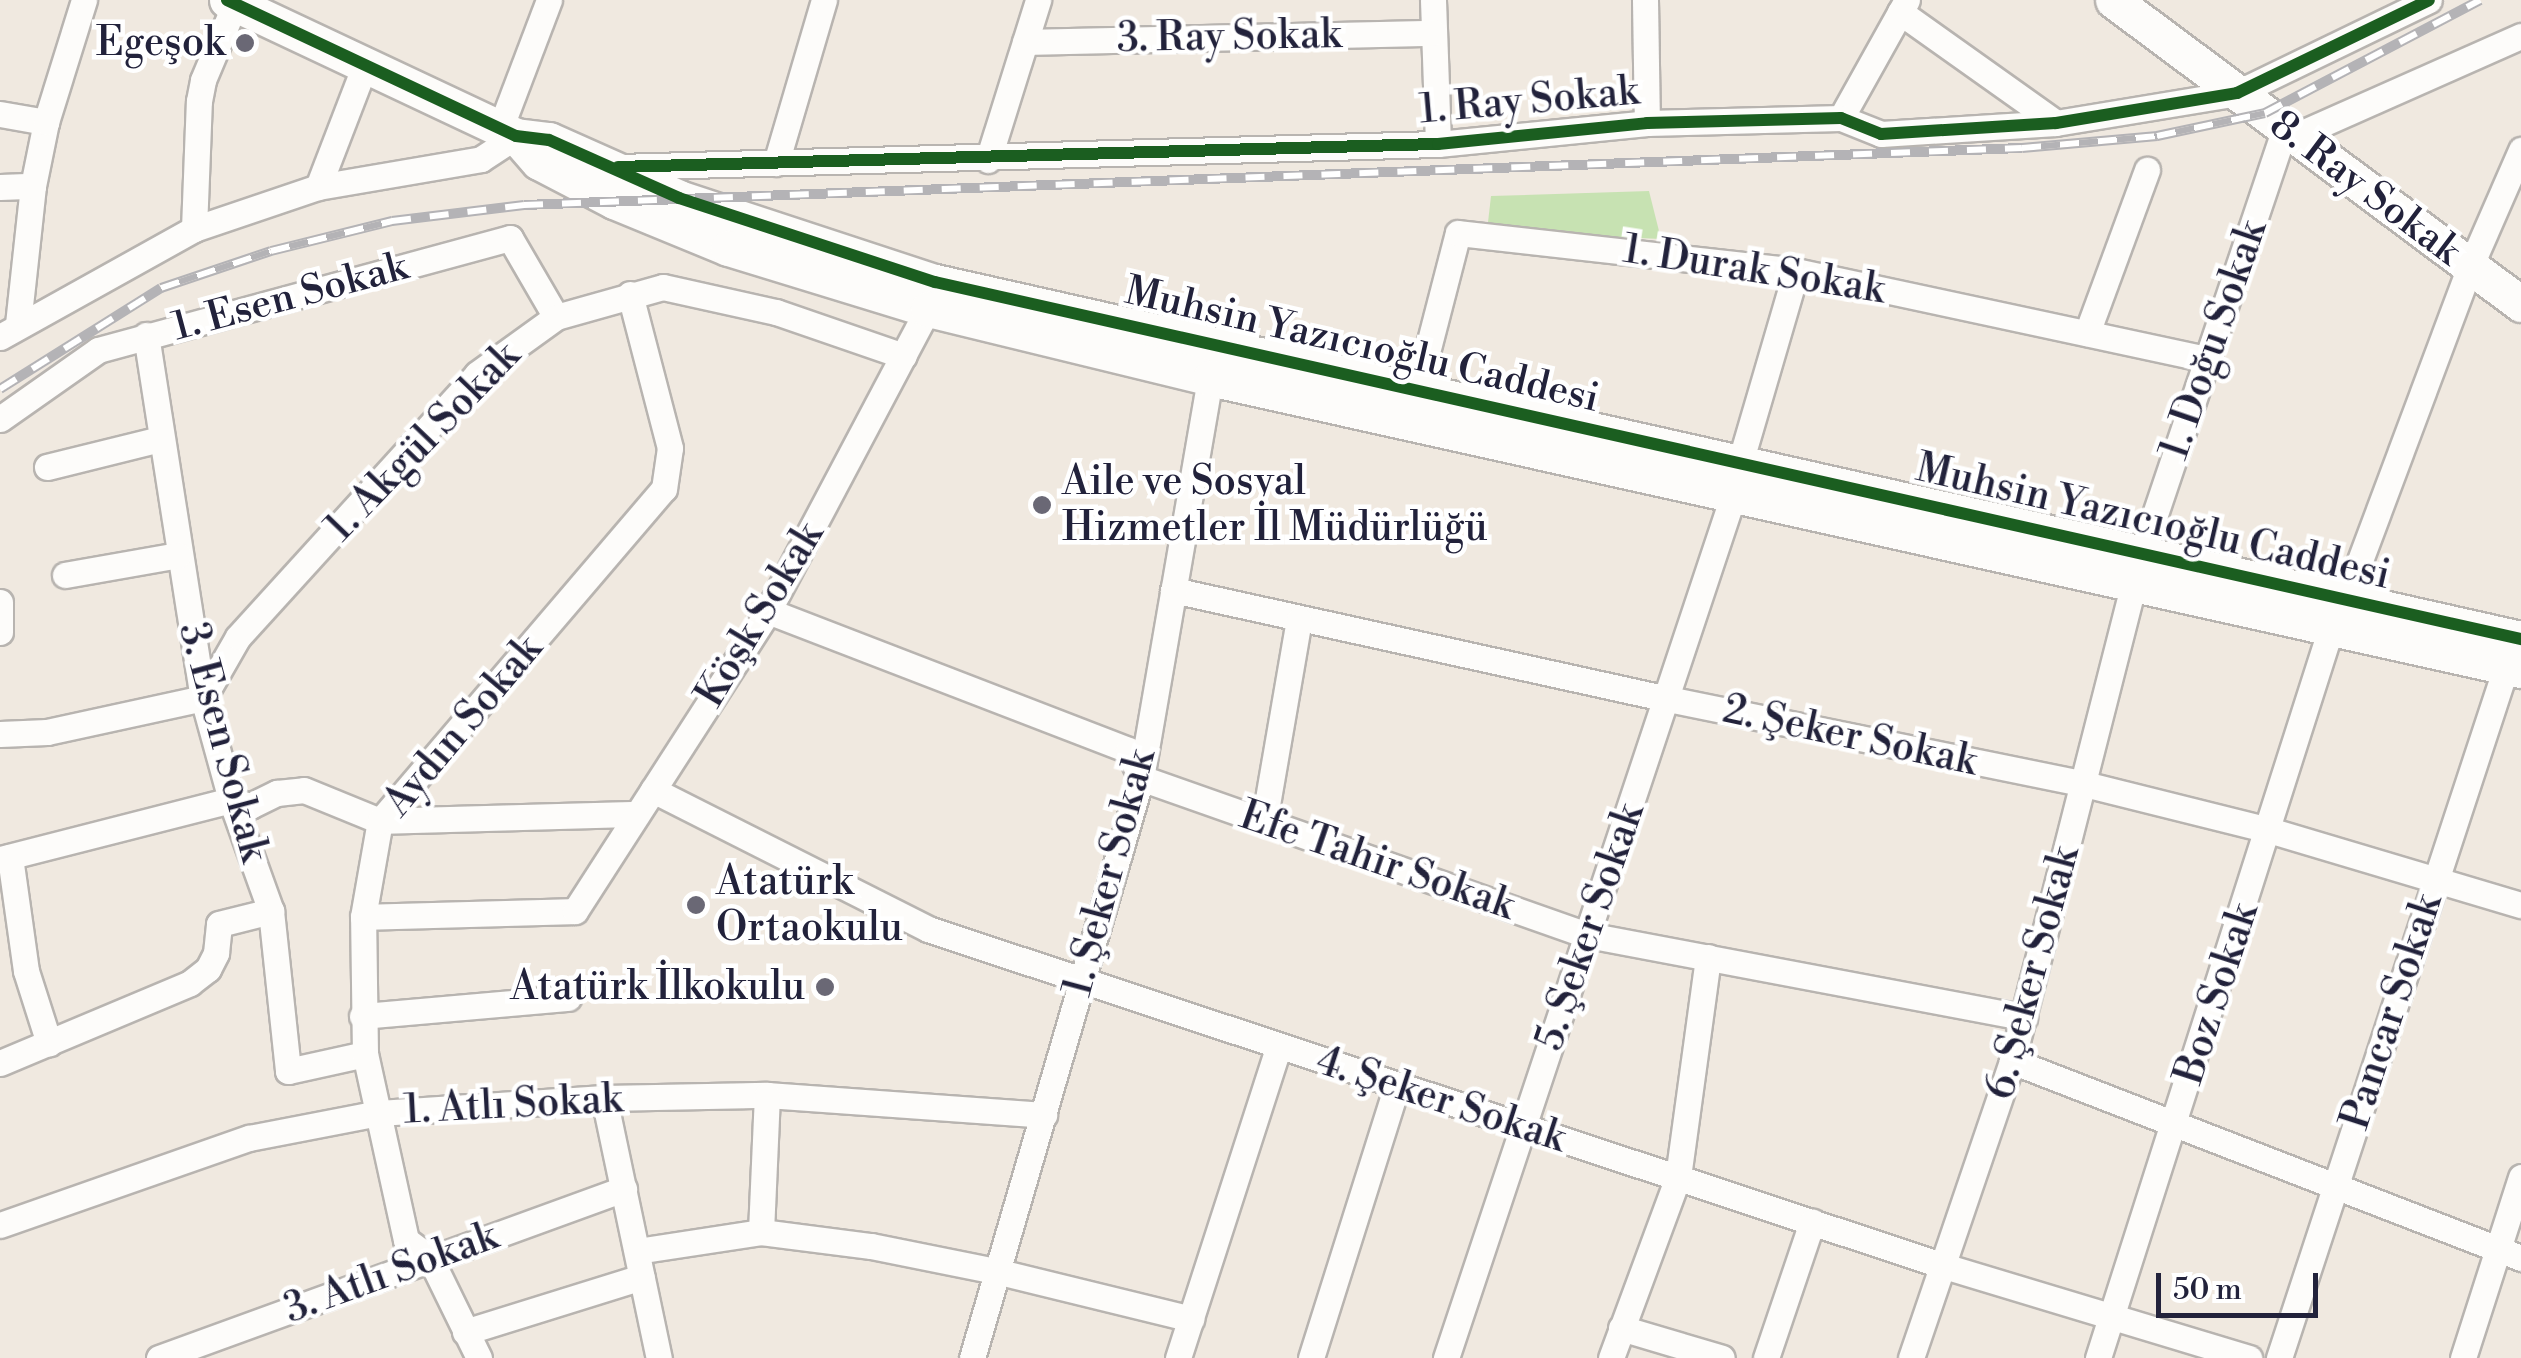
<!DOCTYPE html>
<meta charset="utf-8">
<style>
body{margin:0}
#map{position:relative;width:2521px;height:1358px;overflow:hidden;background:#f0e9e0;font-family:"Libre Bodoni",serif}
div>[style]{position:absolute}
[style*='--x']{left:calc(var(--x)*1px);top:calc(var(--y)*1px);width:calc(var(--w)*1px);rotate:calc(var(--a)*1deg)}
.green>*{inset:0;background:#c7e2b2}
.roads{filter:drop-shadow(2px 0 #b8b4b0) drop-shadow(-2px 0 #b8b4b0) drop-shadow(0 2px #b8b4b0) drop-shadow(0 -2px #b8b4b0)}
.street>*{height:25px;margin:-12.5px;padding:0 12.5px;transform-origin:12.5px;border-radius:12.5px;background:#fdfcfa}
.secondary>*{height:35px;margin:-17.5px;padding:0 17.5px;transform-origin:17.5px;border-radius:17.5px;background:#fdfcfa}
.rail>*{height:10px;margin-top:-5px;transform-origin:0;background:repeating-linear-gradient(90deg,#fff 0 19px,#b4b3b6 0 38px);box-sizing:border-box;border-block:2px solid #b4b3b6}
.cycleway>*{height:12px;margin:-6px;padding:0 6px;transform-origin:6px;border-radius:6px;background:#1b5e20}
.dots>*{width:28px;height:28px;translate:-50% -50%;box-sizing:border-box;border:5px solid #fff;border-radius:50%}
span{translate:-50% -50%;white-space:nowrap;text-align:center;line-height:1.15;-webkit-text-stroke:9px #fff;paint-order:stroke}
.street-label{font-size:40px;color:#22223b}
.poi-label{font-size:40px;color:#22223b}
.right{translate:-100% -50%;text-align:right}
.left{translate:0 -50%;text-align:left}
.scale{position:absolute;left:2156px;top:1273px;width:162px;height:45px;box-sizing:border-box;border:5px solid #22223b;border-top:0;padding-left:12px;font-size:30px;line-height:35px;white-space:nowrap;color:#22223b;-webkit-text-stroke:8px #fff;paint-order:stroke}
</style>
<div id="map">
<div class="green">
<div style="clip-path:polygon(1649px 191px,1661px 239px,1487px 231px,1491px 196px)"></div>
</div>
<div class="roads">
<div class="street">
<div style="--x:1433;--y:0;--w:144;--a:88"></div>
<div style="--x:1645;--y:0;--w:123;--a:89.1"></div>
<div style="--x:1900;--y:12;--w:191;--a:35.4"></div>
<div style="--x:1025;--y:42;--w:409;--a:-1.3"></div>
<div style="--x:0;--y:114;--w:47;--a:9.9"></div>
<div style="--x:1841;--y:118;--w:135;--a:-60.8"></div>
<div style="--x:500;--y:129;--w:138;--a:-69.2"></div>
<div style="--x:2295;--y:136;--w:247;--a:-23.9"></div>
<div style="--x:988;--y:160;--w:168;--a:-72.6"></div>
<div style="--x:776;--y:163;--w:170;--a:-73.6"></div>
<div style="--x:618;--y:167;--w:820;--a:-1.61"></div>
<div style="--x:1438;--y:144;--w:210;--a:-5.7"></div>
<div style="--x:1647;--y:123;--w:194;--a:-1.5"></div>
<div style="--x:1841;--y:118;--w:43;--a:21.8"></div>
<div style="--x:1881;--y:134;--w:175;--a:-3.6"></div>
<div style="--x:2056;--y:123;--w:183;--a:-9.4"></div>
<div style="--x:2237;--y:93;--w:213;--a:-25.8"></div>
<div style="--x:0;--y:187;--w:33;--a:-2"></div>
<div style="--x:318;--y:187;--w:131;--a:-68.9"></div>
<div style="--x:194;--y:229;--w:128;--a:-87.8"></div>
<div style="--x:199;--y:101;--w:21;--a:-79"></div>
<div style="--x:203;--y:80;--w:82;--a:-67.2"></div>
<div style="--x:18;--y:324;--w:139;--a:-83.8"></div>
<div style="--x:33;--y:186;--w:65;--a:-78.5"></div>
<div style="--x:46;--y:122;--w:128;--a:-72.7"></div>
<div style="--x:2087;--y:333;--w:174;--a:-69.8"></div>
<div style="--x:146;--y:335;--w:367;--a:81.1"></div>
<div style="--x:203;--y:698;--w:106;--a:74.6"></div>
<div style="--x:231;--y:800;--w:118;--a:70.2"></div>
<div style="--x:271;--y:911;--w:161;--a:83.9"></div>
<div style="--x:288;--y:1071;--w:79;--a:-12.4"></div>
<div style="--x:0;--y:337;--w:222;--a:-29.1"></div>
<div style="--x:194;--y:229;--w:131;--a:-18.7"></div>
<div style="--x:318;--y:187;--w:165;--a:-9.7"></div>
<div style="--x:481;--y:159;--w:42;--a:-33.3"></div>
<div style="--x:1417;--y:391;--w:163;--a:-75.5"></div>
<div style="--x:1458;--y:233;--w:340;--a:6.4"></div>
<div style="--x:1796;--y:271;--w:420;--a:12.1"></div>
<div style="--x:0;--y:419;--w:120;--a:-35.1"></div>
<div style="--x:98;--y:350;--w:427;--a:-15.2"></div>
<div style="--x:510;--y:238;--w:91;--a:59.8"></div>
<div style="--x:1740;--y:463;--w:200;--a:-73.7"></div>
<div style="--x:47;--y:467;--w:116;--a:-13.9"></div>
<div style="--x:2142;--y:553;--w:448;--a:-71.4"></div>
<div style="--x:65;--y:575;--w:115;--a:-10"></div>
<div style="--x:1173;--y:590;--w:507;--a:12.42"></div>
<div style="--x:1668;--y:699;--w:425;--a:11.5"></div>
<div style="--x:2084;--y:784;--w:191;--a:14"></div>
<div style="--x:2269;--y:830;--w:263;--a:16.6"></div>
<div style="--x:2346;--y:598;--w:353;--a:-69.5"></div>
<div style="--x:2470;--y:267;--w:128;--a:-66.4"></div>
<div style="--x:0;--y:602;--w:30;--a:90"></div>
<div style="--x:768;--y:611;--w:386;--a:21.1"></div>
<div style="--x:1128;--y:750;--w:31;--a:65"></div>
<div style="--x:1141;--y:778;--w:474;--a:19.4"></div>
<div style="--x:1588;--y:935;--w:444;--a:10.7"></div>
<div style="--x:0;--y:734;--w:47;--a:-2.4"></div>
<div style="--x:47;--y:732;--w:160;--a:-12.3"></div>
<div style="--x:203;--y:698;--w:70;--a:-60.2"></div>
<div style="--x:238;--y:637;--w:355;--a:-47.7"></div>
<div style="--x:477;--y:374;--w:97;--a:-35.8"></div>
<div style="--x:556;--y:317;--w:111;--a:-15.7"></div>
<div style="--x:663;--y:287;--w:116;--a:12.5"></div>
<div style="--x:776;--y:312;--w:135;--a:19"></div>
<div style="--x:653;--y:790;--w:308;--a:26.8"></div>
<div style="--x:928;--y:929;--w:1070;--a:18.35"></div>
<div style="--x:1944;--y:1266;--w:319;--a:16.8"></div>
<div style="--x:1264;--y:822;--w:205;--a:-80.2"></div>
<div style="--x:10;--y:857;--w:115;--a:82"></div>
<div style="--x:26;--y:971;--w:76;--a:72.3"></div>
<div style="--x:0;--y:859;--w:238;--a:-14.3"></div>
<div style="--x:231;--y:800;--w:20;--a:18"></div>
<div style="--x:250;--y:806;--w:30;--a:-26"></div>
<div style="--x:277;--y:793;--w:27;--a:-6"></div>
<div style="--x:304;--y:790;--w:82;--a:22.2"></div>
<div style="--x:380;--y:821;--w:257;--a:-1.6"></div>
<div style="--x:363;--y:917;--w:212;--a:-1.6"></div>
<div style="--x:575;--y:911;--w:357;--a:-57.2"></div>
<div style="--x:768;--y:611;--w:342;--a:-62.1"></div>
<div style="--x:362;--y:1016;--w:207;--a:-5"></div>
<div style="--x:2012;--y:1061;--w:546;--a:21.16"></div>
<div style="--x:0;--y:1063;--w:206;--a:-22.8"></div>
<div style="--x:190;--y:983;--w:23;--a:-38"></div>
<div style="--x:208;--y:969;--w:18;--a:-63"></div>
<div style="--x:216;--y:953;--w:29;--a:-84"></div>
<div style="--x:219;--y:924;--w:54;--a:-14"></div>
<div style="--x:604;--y:1098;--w:266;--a:78.1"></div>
<div style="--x:0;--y:1225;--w:264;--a:-19.3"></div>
<div style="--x:249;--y:1138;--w:132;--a:-10.9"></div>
<div style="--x:379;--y:1113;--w:225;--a:-3.8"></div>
<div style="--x:604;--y:1098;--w:163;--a:-1.1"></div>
<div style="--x:767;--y:1095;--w:278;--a:4.1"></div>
<div style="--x:761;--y:1232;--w:137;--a:-87.5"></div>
<div style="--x:637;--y:1251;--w:125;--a:-8.7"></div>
<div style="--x:761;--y:1232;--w:111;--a:7.3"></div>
<div style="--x:871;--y:1246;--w:132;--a:11.4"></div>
<div style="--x:1000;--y:1272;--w:197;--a:13.8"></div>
<div style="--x:1621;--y:1328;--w:105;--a:16.5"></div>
<div style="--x:465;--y:1332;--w:185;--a:-17.3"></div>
<div style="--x:159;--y:1358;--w:495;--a:-20"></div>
<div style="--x:479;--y:1358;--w:111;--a:-116.1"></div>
<div style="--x:430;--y:1258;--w:30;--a:-143"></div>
<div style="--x:406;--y:1240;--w:190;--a:-102.4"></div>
<div style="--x:365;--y:1054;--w:137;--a:-90.8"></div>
<div style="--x:363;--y:917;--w:97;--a:-80"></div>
<div style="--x:380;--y:821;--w:437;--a:-49.5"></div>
<div style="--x:664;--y:489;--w:41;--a:-81.7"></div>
<div style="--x:670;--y:448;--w:159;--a:-104.6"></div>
<div style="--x:972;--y:1358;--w:604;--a:-73.75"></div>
<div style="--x:1141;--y:778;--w:406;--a:-80.2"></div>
<div style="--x:1178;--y:1358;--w:328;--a:-72.1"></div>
<div style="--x:1311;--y:1358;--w:286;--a:-72.5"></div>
<div style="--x:1446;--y:1358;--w:909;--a:-71.58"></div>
<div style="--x:1611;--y:1358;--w:193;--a:-69.7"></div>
<div style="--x:1678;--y:1177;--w:222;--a:-82.2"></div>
<div style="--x:1766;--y:1358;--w:144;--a:-71.3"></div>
<div style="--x:1911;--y:1358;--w:314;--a:-71.2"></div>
<div style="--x:2012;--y:1061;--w:494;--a:-75.7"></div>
<div style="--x:2098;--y:1358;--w:766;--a:-72.3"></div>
<div style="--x:2279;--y:1358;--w:727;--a:-71.81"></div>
<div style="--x:2463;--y:1358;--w:190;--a:-72.2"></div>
</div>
<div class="secondary">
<div style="--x:227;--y:0;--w:319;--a:25.2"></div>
<div style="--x:516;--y:136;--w:33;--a:7"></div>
<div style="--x:549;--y:140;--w:142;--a:24"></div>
<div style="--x:679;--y:198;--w:269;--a:18.2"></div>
<div style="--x:935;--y:282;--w:1626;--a:12.69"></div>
<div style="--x:2113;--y:0;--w:509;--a:36.69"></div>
<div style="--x:517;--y:137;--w:33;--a:49"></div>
<div style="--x:539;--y:162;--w:85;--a:27.5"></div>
<div style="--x:614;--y:201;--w:123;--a:22.4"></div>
<div style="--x:728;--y:248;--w:209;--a:17"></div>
<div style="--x:928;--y:309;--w:290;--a:13.7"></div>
<div style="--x:1210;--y:378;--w:1343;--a:12.56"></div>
</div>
</div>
<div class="rail">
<div style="--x:0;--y:389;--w:190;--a:-32.1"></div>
<div style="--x:161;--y:288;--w:116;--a:-18.6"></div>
<div style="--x:271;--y:251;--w:125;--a:-13.9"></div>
<div style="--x:392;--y:221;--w:133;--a:-6.9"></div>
<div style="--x:524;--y:205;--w:1499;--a:-2.18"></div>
<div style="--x:2022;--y:148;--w:136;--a:-5.1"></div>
<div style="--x:2157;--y:136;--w:110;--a:-12"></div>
<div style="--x:2265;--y:113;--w:243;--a:-27.7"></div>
</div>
<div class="cycleway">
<div style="--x:227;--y:0;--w:319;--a:25.2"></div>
<div style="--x:516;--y:136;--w:33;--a:7"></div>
<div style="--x:549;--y:140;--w:142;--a:24"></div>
<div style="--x:679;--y:198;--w:269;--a:18.2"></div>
<div style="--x:935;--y:282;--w:1626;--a:12.69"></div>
<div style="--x:618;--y:167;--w:820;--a:-1.61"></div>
<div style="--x:1438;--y:144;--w:210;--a:-5.7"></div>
<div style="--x:1647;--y:123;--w:194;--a:-1.5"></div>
<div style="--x:1841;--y:118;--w:43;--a:21.8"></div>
<div style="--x:1881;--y:134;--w:175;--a:-3.6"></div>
<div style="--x:2056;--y:123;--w:183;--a:-9.4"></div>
<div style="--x:2237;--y:93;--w:213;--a:-25.8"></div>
</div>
<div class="dots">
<div style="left:245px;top:43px;background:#6a6875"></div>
<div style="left:1042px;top:505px;background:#6a6875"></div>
<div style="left:696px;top:905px;background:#6a6875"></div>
<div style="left:825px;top:987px;background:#6a6875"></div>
</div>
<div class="street-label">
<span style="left:1229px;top:37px;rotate:-1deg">3. Ray Sokak</span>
<span style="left:1529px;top:101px;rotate:-5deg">1. Ray Sokak</span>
<span style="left:2365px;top:188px;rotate:37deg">8. Ray Sokak</span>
<span style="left:1754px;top:270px;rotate:9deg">1. Durak Sokak</span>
<span style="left:290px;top:297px;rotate:-15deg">1. Esen Sokak</span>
<span style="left:2214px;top:340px;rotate:-71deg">1. Doğu Sokak</span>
<span style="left:1362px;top:345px;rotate:13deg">Muhsin Yazıcıoğlu Caddesi</span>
<span style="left:423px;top:442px;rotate:-46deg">1. Akgül Sokak</span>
<span style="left:2153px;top:522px;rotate:13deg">Muhsin Yazıcıoğlu Caddesi</span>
<span style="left:760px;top:615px;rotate:-59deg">Köşk Sokak</span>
<span style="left:463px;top:726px;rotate:-50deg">Aydın Sokak</span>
<span style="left:1850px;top:736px;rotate:12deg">2. Şeker Sokak</span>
<span style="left:223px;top:742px;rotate:75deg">3. Esen Sokak</span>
<span style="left:1377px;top:861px;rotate:19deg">Efe Tahir Sokak</span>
<span style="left:1110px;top:873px;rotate:-75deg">1. Şeker Sokak</span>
<span style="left:1590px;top:927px;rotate:-71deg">5. Şeker Sokak</span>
<span style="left:2033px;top:973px;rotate:-75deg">6. Şeker Sokak</span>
<span style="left:2217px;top:994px;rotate:-72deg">Boz Sokak</span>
<span style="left:2392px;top:1012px;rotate:-72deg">Pancar Sokak</span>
<span style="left:1441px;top:1100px;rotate:18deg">4. Şeker Sokak</span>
<span style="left:513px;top:1105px;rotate:-3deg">1. Atlı Sokak</span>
<span style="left:391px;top:1273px;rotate:-20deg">3. Atlı Sokak</span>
</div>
<div class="poi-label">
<span class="right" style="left:225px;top:43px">Egeşok</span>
<span class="left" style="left:1062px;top:505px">Aile ve Sosyal<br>Hizmetler İl Müdürlüğü</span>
<span class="left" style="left:716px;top:905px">Atatürk<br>Ortaokulu</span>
<span class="right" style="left:805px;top:987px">Atatürk İlkokulu</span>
</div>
<div class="scale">50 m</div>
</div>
